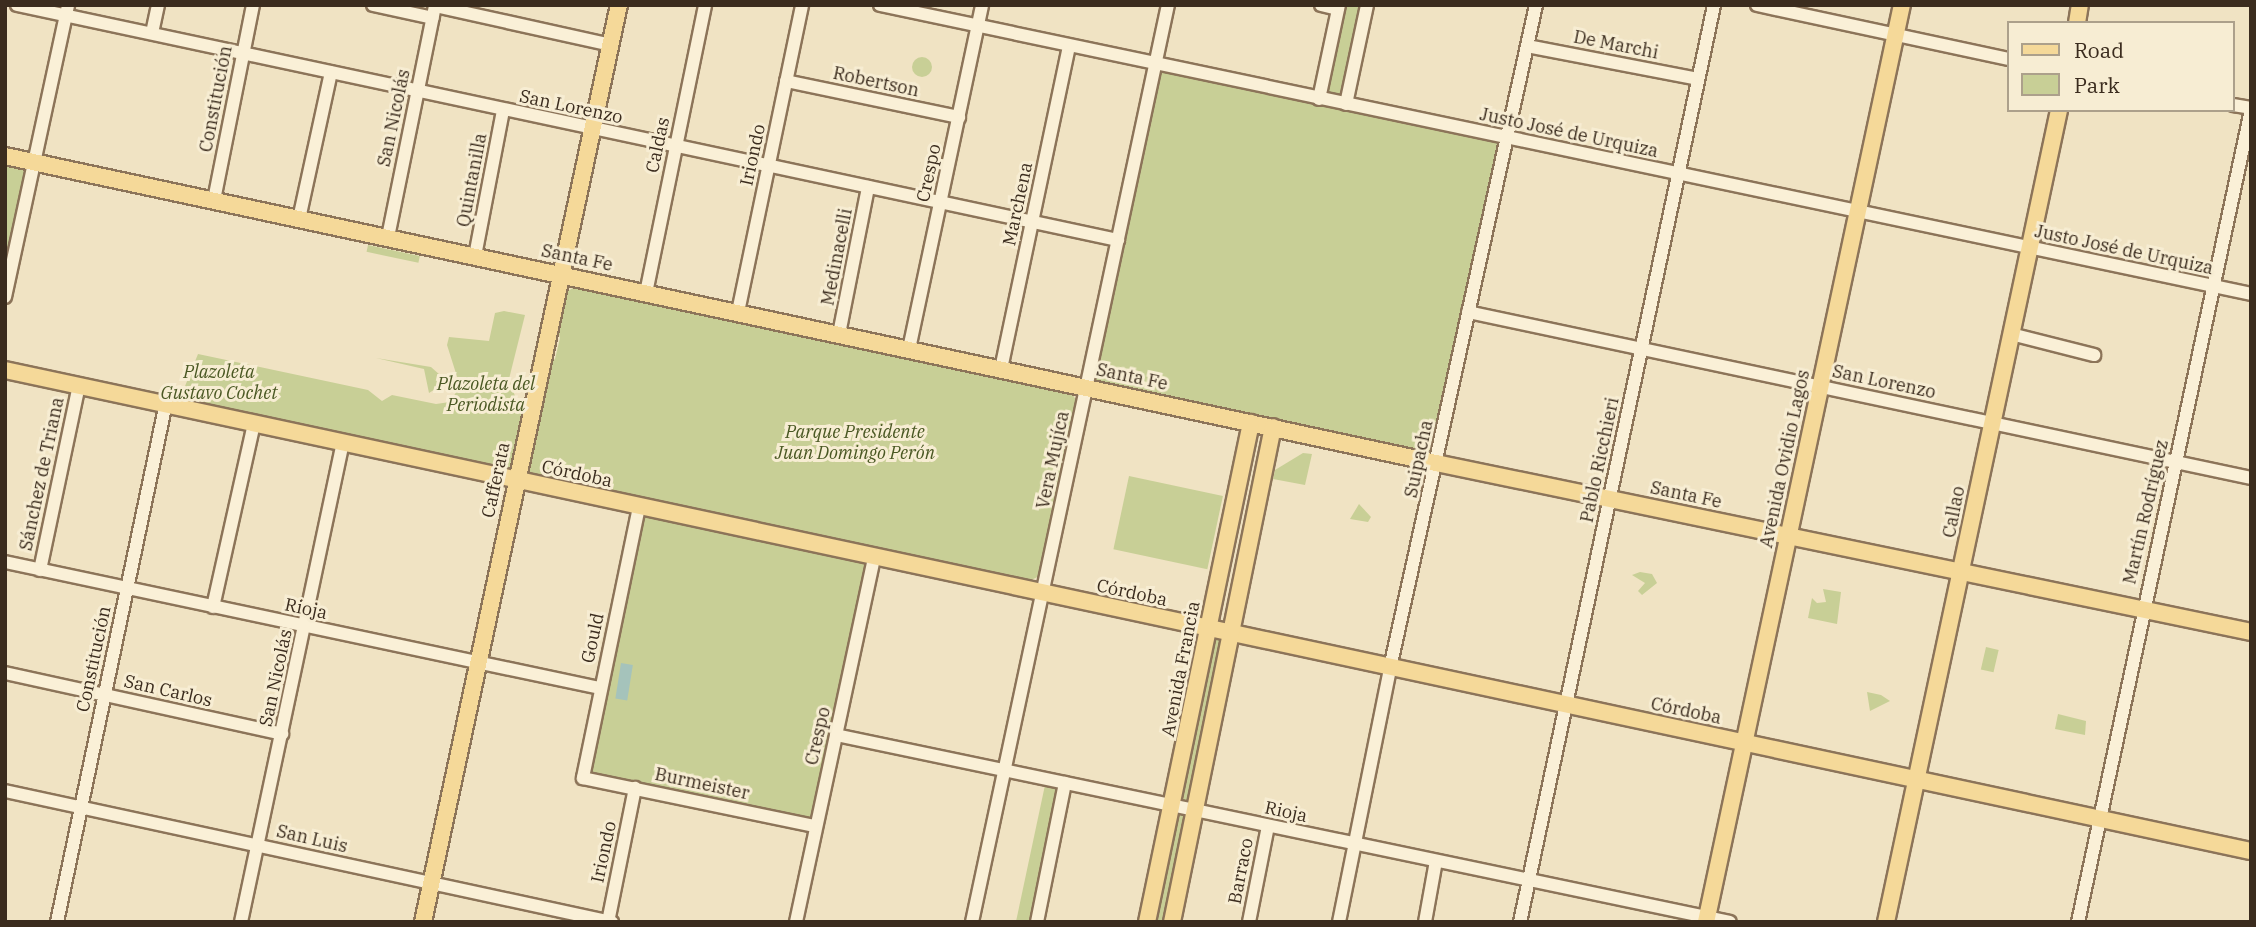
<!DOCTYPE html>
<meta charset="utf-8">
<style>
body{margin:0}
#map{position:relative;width:2256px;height:927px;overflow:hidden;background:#f0e3c3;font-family:"IBM Plex Serif",serif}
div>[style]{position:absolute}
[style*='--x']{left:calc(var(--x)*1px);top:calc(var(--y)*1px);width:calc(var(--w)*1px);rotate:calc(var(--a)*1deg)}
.green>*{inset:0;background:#c8cf96;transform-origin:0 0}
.round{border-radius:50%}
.water>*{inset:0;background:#a5c3bb;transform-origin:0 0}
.roads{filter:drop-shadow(2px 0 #8c7459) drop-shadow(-2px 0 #8c7459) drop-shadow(0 2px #8c7459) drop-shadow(0 -2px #8c7459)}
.minor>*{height:12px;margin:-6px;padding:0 6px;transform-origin:6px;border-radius:6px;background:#faf0d7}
.major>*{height:16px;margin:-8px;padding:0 8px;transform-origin:8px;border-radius:8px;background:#f5d999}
span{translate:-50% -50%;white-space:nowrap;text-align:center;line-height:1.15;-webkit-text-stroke:6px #f7edd3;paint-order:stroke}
.street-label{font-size:18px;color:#3b2c1e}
.park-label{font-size:18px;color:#4a5823;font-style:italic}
.frame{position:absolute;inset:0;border:7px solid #3b2c1e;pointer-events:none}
.legend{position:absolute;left:2007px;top:21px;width:228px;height:91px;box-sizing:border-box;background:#f7edd3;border:2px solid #aca08b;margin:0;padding:9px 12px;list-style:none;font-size:21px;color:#3b2c1e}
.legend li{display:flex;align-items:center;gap:14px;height:35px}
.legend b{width:35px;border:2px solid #aca08b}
</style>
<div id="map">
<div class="green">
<div style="clip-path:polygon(1339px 5px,1367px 5px,1347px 104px,1506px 138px,1436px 463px,1086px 387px,1155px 64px,1319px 98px)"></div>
<div class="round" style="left:912px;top:57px;width:20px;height:20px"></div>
<div style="clip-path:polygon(5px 156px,35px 162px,5px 297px)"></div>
<div style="left:368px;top:245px;width:53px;height:7px;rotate:12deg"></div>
<div style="clip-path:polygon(576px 286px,1069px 389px,1076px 400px,1042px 575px,1029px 581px,531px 474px,527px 469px,546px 367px,555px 359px,560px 338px,556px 323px,565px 293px)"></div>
<div style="clip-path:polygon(504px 311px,525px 315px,509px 379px,522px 416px,509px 470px,179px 401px,198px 354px,368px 390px,382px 401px,392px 395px,436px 404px,450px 402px,460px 386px,447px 345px,449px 337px,489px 341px,495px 313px)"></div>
<div style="clip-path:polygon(376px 358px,431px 367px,440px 375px,440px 386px,429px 393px,424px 369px)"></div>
<div style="clip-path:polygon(1303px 453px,1312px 454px,1305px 485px,1273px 479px,1275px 470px)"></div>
<div style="left:1129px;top:476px;width:96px;height:75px;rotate:12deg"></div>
<div style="clip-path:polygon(1359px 504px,1371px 517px,1368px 522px,1350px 519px)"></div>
<div style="left:639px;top:507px;width:240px;height:277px;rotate:12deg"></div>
<div style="clip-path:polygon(1640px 572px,1652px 574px,1657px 583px,1642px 595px,1638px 591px,1645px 583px,1632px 575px)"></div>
<div style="clip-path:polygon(1823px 589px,1841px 592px,1837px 624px,1808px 618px,1812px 598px,1817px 603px,1826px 602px)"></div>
<div style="left:1209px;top:629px;width:22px;height:299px;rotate:10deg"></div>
<div style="left:1986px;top:647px;width:13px;height:23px;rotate:13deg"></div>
<div style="clip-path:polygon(1867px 692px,1881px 695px,1890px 701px,1870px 711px)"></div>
<div style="clip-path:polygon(2058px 714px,2086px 721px,2085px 735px,2055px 729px)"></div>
<div style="left:1045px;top:785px;width:14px;height:140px;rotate:12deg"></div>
</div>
<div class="water">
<div style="left:621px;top:663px;width:12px;height:36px;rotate:9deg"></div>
</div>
<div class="roads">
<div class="minor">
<div style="--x:17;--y:5;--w:1126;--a:12.05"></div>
<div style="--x:373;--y:5;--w:61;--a:12.2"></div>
<div style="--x:880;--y:5;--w:1401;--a:11.9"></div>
<div style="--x:1321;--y:5;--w:17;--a:13"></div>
<div style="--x:1757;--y:5;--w:258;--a:12.1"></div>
<div style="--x:435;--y:6;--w:180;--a:12.5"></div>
<div style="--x:152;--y:33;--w:29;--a:-78"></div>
<div style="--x:1527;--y:46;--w:174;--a:10.9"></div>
<div style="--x:786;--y:81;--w:177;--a:11.8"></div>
<div style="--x:1319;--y:99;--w:96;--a:-78"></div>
<div style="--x:1346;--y:104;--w:101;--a:-78"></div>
<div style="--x:2233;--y:105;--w:18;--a:9"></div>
<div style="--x:214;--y:200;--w:199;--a:-78.7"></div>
<div style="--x:299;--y:219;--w:150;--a:-77.7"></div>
<div style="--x:388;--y:237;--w:237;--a:-78.5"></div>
<div style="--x:475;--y:256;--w:149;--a:-79.1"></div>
<div style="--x:646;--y:293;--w:294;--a:-78.4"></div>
<div style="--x:5;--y:297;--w:299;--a:-77.8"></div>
<div style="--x:738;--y:312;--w:314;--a:-78.2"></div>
<div style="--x:1468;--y:312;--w:800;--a:11.97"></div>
<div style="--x:839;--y:334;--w:150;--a:-78.8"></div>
<div style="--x:2011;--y:334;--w:86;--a:14.2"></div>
<div style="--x:909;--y:349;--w:352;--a:-78"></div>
<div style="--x:1001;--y:369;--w:330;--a:-78.1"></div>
<div style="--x:639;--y:507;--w:277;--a:101.7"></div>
<div style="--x:583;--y:778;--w:237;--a:11.7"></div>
<div style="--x:5;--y:562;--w:608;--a:11.96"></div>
<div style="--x:40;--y:570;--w:189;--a:-78.1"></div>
<div style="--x:213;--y:607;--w:189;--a:-77.4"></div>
<div style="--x:5;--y:673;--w:284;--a:12.4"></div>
<div style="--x:836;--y:735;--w:913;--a:11.81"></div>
<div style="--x:5;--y:791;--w:621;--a:12.18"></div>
<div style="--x:57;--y:922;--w:530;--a:-78.14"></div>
<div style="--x:241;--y:922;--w:491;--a:-78"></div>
<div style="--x:608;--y:922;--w:137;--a:-78.6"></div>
<div style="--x:796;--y:922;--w:373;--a:-77.9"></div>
<div style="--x:972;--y:922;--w:938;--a:-77.94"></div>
<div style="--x:1037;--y:922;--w:142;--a:-78.6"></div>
<div style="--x:1249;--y:922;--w:98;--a:-78.8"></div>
<div style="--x:1339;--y:922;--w:259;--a:-78.6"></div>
<div style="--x:1390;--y:668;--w:679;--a:-77.58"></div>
<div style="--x:1425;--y:922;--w:62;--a:-79.8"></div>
<div style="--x:1520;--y:922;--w:937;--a:-78.05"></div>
<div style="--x:2078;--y:922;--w:830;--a:-77.97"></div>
</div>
<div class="major">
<div style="--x:2077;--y:23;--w:18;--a:-81"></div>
<div style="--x:5;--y:156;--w:1464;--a:12.11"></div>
<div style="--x:1436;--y:463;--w:832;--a:11.71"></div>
<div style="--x:5;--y:370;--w:2297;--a:12.09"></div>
<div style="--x:423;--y:922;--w:938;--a:-77.94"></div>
<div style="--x:1147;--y:922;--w:510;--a:-78.23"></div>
<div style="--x:1172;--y:922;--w:505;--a:-78.47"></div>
<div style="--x:1706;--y:922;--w:938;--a:-77.94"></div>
<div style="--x:1886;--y:922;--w:830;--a:-77.97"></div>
</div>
</div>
<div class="street-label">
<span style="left:1616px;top:45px;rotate:11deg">De Marchi</span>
<span style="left:876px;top:82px;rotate:12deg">Robertson</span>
<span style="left:216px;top:99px;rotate:-79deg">Constitución</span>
<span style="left:571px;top:107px;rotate:12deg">San Lorenzo</span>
<span style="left:394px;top:118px;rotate:-78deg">San Nicolás</span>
<span style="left:1569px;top:133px;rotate:12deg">Justo José de Urquiza</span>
<span style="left:658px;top:145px;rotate:-78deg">Caldas</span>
<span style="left:753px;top:155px;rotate:-78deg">Iriondo</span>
<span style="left:929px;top:173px;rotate:-78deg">Crespo</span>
<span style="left:472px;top:180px;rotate:-79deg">Quintanilla</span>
<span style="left:1018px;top:204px;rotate:-78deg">Marchena</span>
<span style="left:2124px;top:250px;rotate:12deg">Justo José de Urquiza</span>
<span style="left:837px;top:257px;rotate:-79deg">Medinacelli</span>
<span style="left:577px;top:258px;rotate:12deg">Santa Fe</span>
<span style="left:1132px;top:377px;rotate:12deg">Santa Fe</span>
<span style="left:1884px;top:382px;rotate:12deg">San Lorenzo</span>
<span style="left:1419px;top:459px;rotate:-78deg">Suipacha</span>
<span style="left:1785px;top:459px;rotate:-78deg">Avenida Ovidio Lagos</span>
<span style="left:1053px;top:460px;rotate:-78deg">Vera Mujíca</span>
<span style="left:1600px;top:460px;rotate:-78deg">Pablo Ricchieri</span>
<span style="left:42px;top:474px;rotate:-78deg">Sánchez de Triana</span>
<span style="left:577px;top:474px;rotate:12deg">Córdoba</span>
<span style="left:496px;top:480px;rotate:-78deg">Cafferata</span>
<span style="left:1686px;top:495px;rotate:12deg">Santa Fe</span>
<span style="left:1954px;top:512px;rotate:-79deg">Callao</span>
<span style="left:2146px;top:512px;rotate:-77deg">Martín Rodríguez</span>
<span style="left:1132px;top:593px;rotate:12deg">Córdoba</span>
<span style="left:306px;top:609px;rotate:12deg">Rioja</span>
<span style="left:593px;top:638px;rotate:-78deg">Gould</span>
<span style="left:94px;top:659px;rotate:-78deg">Constitución</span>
<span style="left:1181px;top:669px;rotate:-79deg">Avenida Francia</span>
<span style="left:276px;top:678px;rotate:-78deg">San Nicolás</span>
<span style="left:168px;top:691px;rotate:13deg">San Carlos</span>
<span style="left:1686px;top:711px;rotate:12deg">Córdoba</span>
<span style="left:818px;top:736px;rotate:-77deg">Crespo</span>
<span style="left:702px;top:784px;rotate:12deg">Burmeister</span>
<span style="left:1286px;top:812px;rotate:12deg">Rioja</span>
<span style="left:312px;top:839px;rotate:13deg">San Luis</span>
<span style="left:604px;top:852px;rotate:-78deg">Iriondo</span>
<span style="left:1241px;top:871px;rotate:-79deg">Barraco</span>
</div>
<div class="park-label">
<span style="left:219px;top:383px">Plazoleta<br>Gustavo Cochet</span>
<span style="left:486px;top:395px">Plazoleta del<br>Periodista</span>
<span style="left:855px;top:443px">Parque Presidente<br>Juan Domingo Perón</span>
</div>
<div class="frame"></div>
<ul class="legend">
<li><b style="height:9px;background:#f5d999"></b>Road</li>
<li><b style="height:19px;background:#c8cf96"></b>Park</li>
</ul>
</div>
